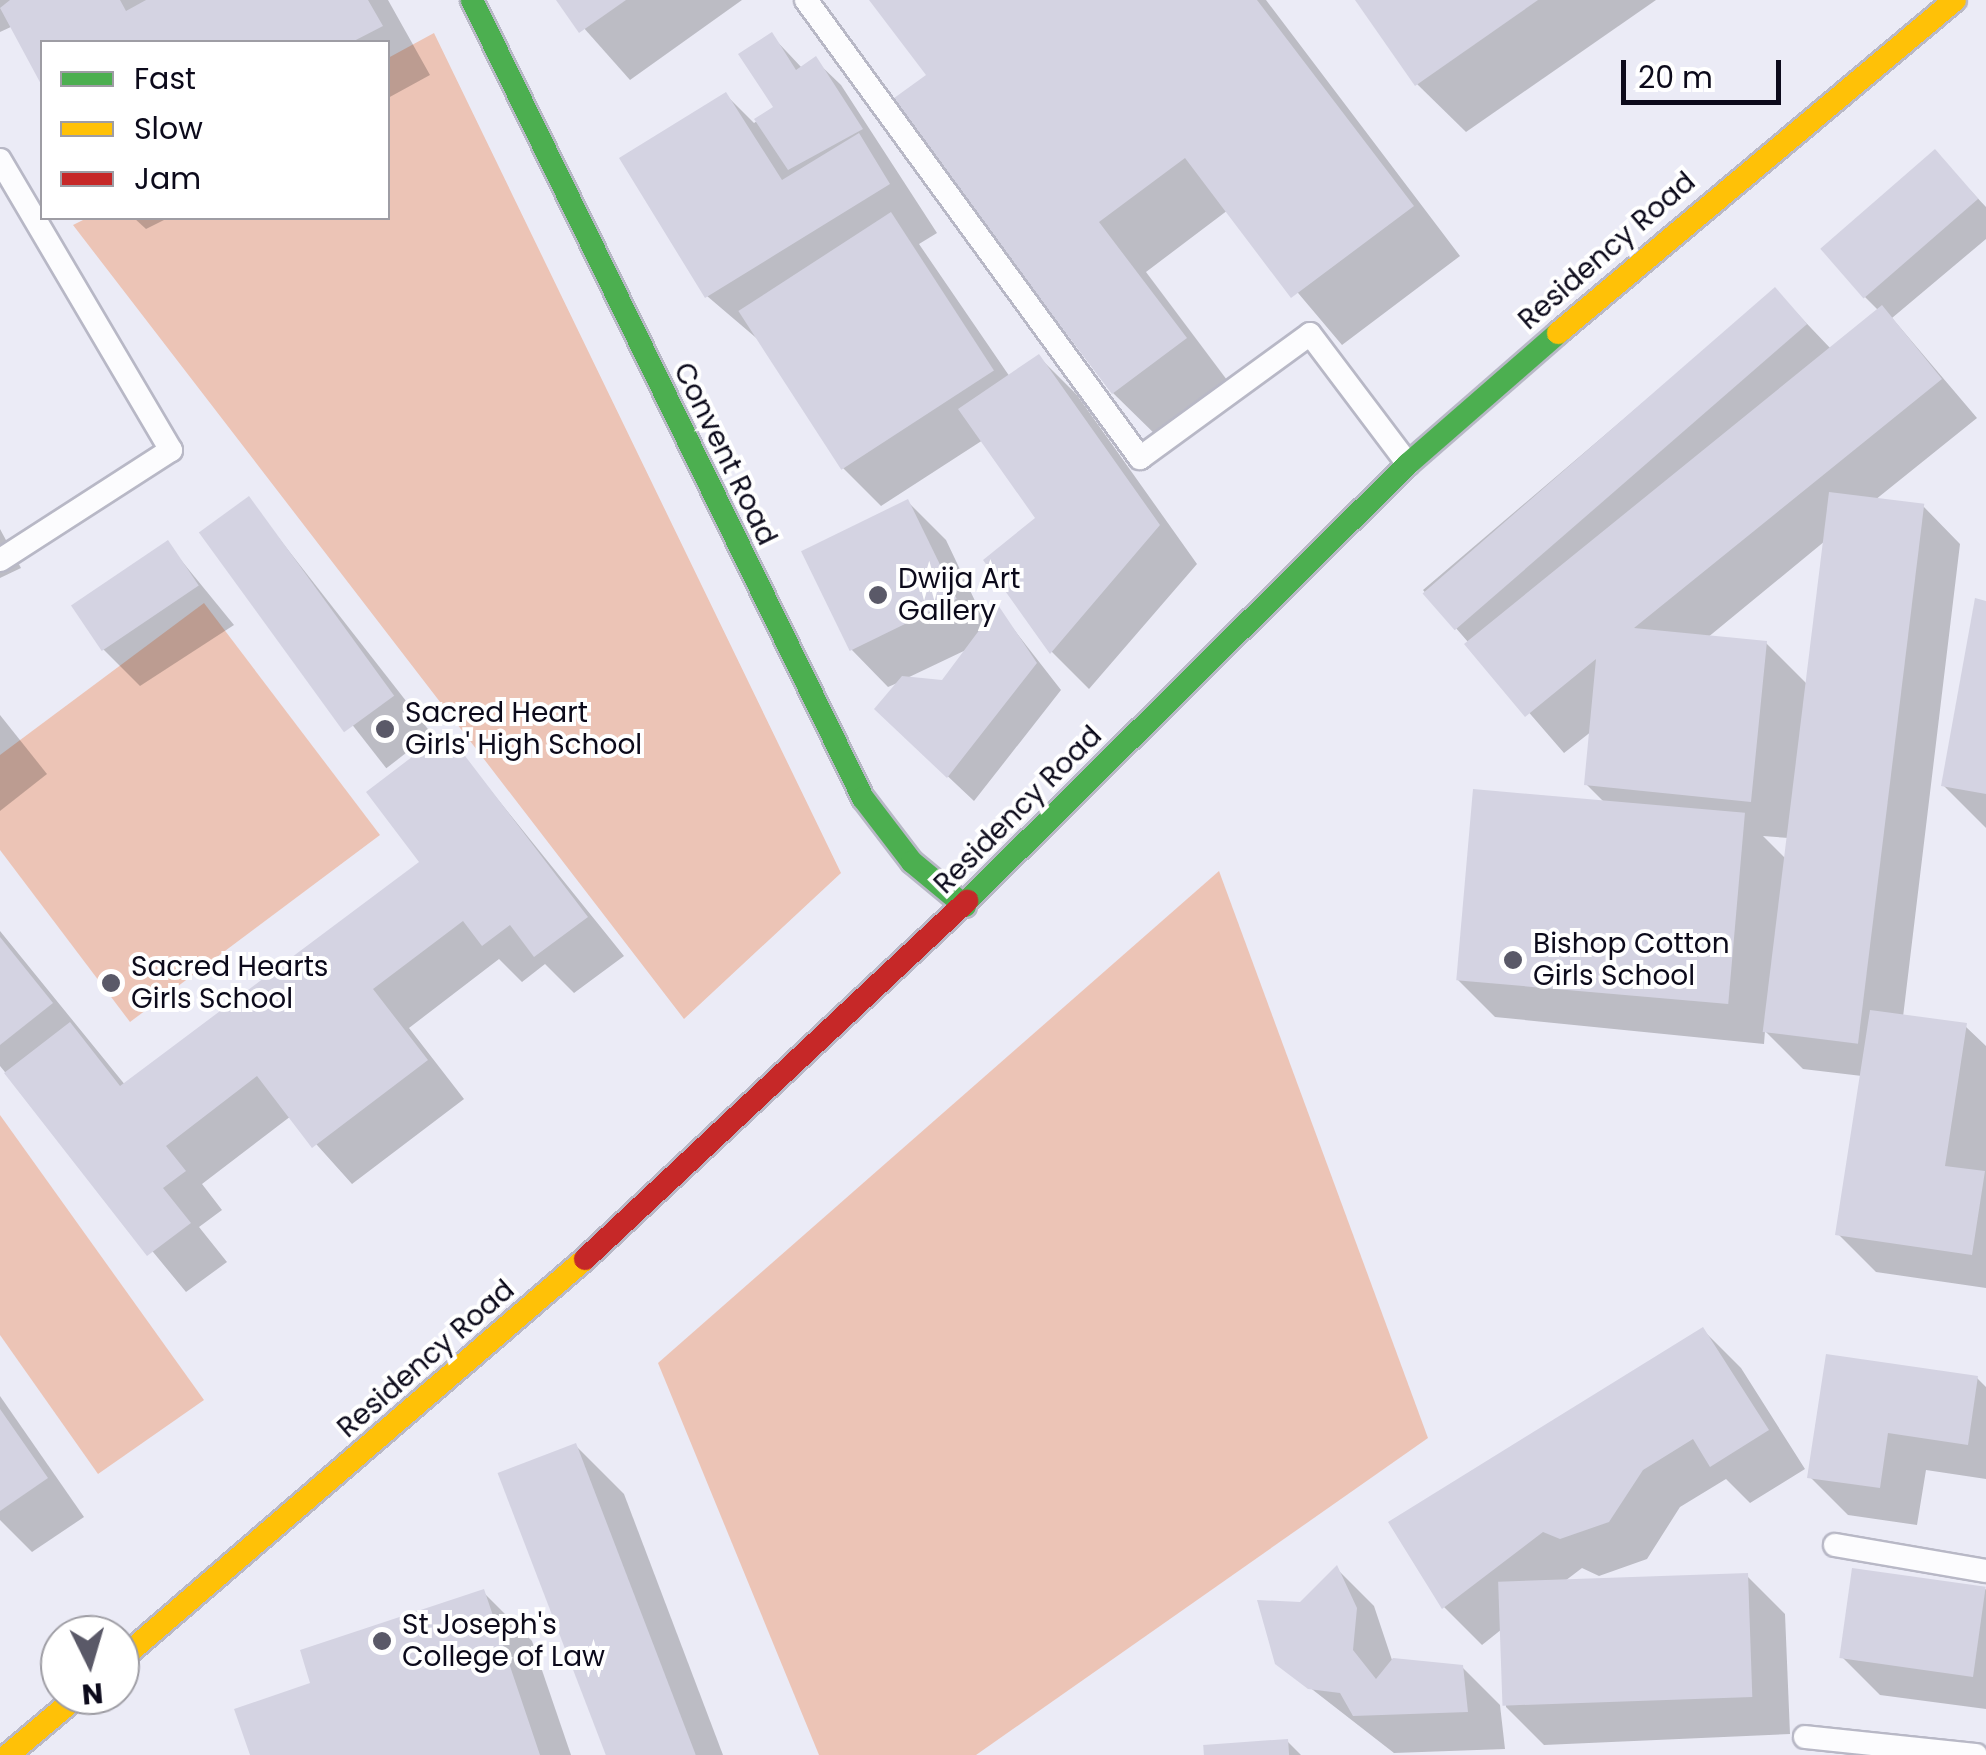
<!DOCTYPE html>
<style>
body{margin:0}
#map{position:relative;width:1986px;height:1755px;overflow:hidden;background:#ebebf6;font-family:Poppins,sans-serif}
div>[style]{position:absolute}
[style*='--x']{left:calc(var(--x)*1px);top:calc(var(--y)*1px);width:calc(var(--w)*1px);rotate:calc(var(--a)*1deg)}
.green>*{inset:0;background:#ecc4b6}
.shadow>*{inset:0;background:#0003;transform-origin:0 0}
.building>*{inset:0;background:#d4d3e2;transform-origin:0 0}
.roads{filter:drop-shadow(2px 0 #b8b8c6) drop-shadow(-2px 0 #b8b8c6) drop-shadow(0 2px #b8b8c6) drop-shadow(0 -2px #b8b8c6)}
.lane>*{height:22px;margin:-11px;padding:0 11px;transform-origin:11px;border-radius:11px;background:#fcfcfe}
.fast>*{height:22px;margin:-11px;padding:0 11px;transform-origin:11px;border-radius:11px;background:#4caf50}
.slow>*{height:22px;margin:-11px;padding:0 11px;transform-origin:11px;border-radius:11px;background:#ffc107}
.jam>*{height:22px;margin:-11px;padding:0 11px;transform-origin:11px;border-radius:11px;background:#c62828}
.dots>*{width:28px;height:28px;translate:-50% -50%;box-sizing:border-box;border:5px solid #fff;border-radius:50%}
span{translate:-50% -50%;white-space:nowrap;text-align:center;line-height:1.15;-webkit-text-stroke:8px #fff;paint-order:stroke}
.street-label{font-size:28px;color:#0c0a1b}
.poi-label{font-size:28px;color:#0c0a1b}
.left{translate:0 -50%;text-align:left}
.legend{position:absolute;left:40px;top:40px;width:350px;height:180px;box-sizing:border-box;background:#fff;border:2px solid #9e9da4;margin:0;padding:12px 18px;list-style:none;font-size:30px;color:#0c0a1b}
.legend li{display:flex;align-items:center;gap:20px;height:50px}
.legend b{width:50px;border:2px solid #9e9da4}
.north{position:absolute;left:40px;top:1615px;width:100px;height:100px;box-sizing:border-box;background:#fff;border:2px solid #9e9da4;border-radius:50%;rotate:175deg;font-size:28px;font-weight:700;line-height:40px;text-align:center;color:#0c0a1b}
.north::after{content:'';display:block;margin:auto;width:35px;height:45px;background:#5a5968;clip-path:polygon(50% 0,100% 100%,50% 72%,0 100%)}
.scale{position:absolute;left:1621px;top:60px;width:160px;height:45px;box-sizing:border-box;border:5px solid #0c0a1b;border-top:0;padding-left:12px;font-size:30px;line-height:35px;white-space:nowrap;color:#0c0a1b;-webkit-text-stroke:8px #fff;paint-order:stroke}
</style>
<div id="map">
<div class="green">
<div style="clip-path:polygon(434px 33px,841px 873px,684px 1019px,73px 225px,87px 218px,388px 218px,388px 58px)"></div>
<div style="clip-path:polygon(204px 603px,380px 835px,130px 1022px,0 850px,0 755px)"></div>
<div style="clip-path:polygon(1219px 871px,1428px 1438px,976px 1755px,819px 1755px,658px 1363px)"></div>
<div style="clip-path:polygon(0 1115px,204px 1400px,98px 1474px,0 1335px)"></div>
</div>
<div class="shadow">
<div style="clip-path:polygon(0 0,388px 0,430px 75px,388px 98px,388px 42px,42px 42px,42px 81px,13px 26px,0 32px)"></div>
<div style="clip-path:polygon(559px 0,742px 0,630px 80px)"></div>
<div style="clip-path:polygon(872px 0,1266px 0,1460px 256px,1342px 345px,1228px 210px,1146px 272px,1233px 388px,1162px 441px,1113px 393px,930px 76px)"></div>
<div style="clip-path:polygon(1358px 0,1656px 0,1466px 132px,1417px 84px)"></div>
<div style="clip-path:polygon(771px 35px,802px 68px,815px 60px,841px 85px,937px 233px,919px 244px,1010px 377px,1039px 357px,1077px 395px,1197px 564px,1089px 689px,1052px 652px,1039px 519px,983px 440px,881px 506px,843px 468px,761px 342px,707px 296px,726px 95px,754px 123px,776px 108px)"></div>
<div style="clip-path:polygon(evenodd,1935px 153px,1986px 207px,1986px 239px,1892px 318px,1977px 418px,1875px 500px,1923px 506px,1960px 544px,1903px 1017px,1965px 1026px,1986px 1046px,1986px 1288px,1876px 1272px,1838px 1234px,1862px 1076px,1803px 1069px,1765px 1031px,1764px 1044px,1495px 1017px,1457px 979px,1606px 804px,1586px 784px,1592px 731px,1564px 753px,1423px 590px,1775px 290px,1831px 349px,1879px 311px,1863px 295px,1935px 153px,1825px 541px,1808px 685px,1766px 643px,1707px 638px,1825px 541px,1935px 153px,1763px 836px,1789px 838px,1786px 859px,1763px 836px)"></div>
<div style="clip-path:polygon(134px 218px,168px 218px,146px 229px)"></div>
<div style="left:249px;top:500px;width:296px;height:57px;rotate:52deg"></div>
<div style="clip-path:polygon(evenodd,908px 502px,946px 540px,986px 624px,998px 609px,1061px 690px,974px 801px,903px 734px,902px 681px,888px 687px,851px 649px,908px 502px,968px 649px,943px 683px,905px 679px,968px 649px)"></div>
<div style="clip-path:polygon(0 529px,21px 568px,0 578px)"></div>
<div style="clip-path:polygon(167px 543px,234px 625px,140px 686px,102px 648px)"></div>
<div style="clip-path:polygon(1986px 603px,1986px 828px,1943px 785px)"></div>
<div style="clip-path:polygon(0 715px,47px 774px,0 811px)"></div>
<div style="clip-path:polygon(446px 735px,624px 956px,574px 993px,545px 964px,522px 982px,499px 959px,409px 1028px,464px 1099px,352px 1184px,291px 1116px,202px 1184px,222px 1210px,199px 1227px,227px 1262px,186px 1292px,0 1066px,0 931px,126px 1086px,422px 862px)"></div>
<div style="clip-path:polygon(1703px 1330px,1741px 1368px,1805px 1469px,1750px 1503px,1726px 1479px,1680px 1507px,1647px 1559px,1599px 1576px,1582px 1568px,1561px 1584px,1747px 1576px,1785px 1614px,1790px 1734px,1544px 1745px,1506px 1707px,1502px 1629px,1482px 1645px,1444px 1607px,1391px 1523px)"></div>
<div style="clip-path:polygon(1977px 1378px,1986px 1387px,1986px 1479px,1926px 1470px,1917px 1525px,1848px 1515px,1810px 1477px)"></div>
<div style="clip-path:polygon(0 1396px,84px 1517px,32px 1552px,0 1520px)"></div>
<div style="clip-path:polygon(575px 1445px,624px 1494px,723px 1755px,608px 1755px)"></div>
<div style="clip-path:polygon(1337px 1569px,1374px 1606px,1392px 1660px,1462px 1667px,1500px 1705px,1505px 1749px,1394px 1753px,1277px 1662px,1301px 1604px)"></div>
<div style="clip-path:polygon(1986px 1589px,1986px 1709px,1880px 1695px,1842px 1657px)"></div>
<div style="clip-path:polygon(483px 1592px,532px 1641px,571px 1755px,252px 1755px,313px 1685px)"></div>
<div style="clip-path:polygon(1287px 1741px,1301px 1755px,1206px 1755px)"></div>
</div>
<div class="building">
<div style="clip-path:polygon(10px 0,120px 0,126px 11px,146px 0,368px 0,383px 26px,352px 42px,42px 42px,42px 86px,0 8px)"></div>
<div style="clip-path:polygon(556px 0,626px 0,579px 33px)"></div>
<div style="clip-path:polygon(869px 0,1257px 0,1414px 206px,1291px 298px,1185px 158px,1099px 222px,1187px 338px,1112px 394px,890px 101px,926px 75px)"></div>
<div style="clip-path:polygon(1355px 0,1538px 0,1415px 86px)"></div>
<div style="clip-path:polygon(772px 32px,796px 70px,816px 56px,863px 129px,788px 170px,754px 119px,773px 107px,738px 54px)"></div>
<div style="clip-path:polygon(726px 92px,782px 180px,859px 133px,890px 184px,705px 298px,619px 158px)"></div>
<div style="left:1935px;top:149px;width:66px;height:152px;rotate:49deg"></div>
<div style="left:891px;top:212px;width:189px;height:182px;rotate:57deg"></div>
<div style="left:1775px;top:287px;width:49px;height:467px;rotate:49deg"></div>
<div style="clip-path:polygon(1882px 305px,1942px 379px,1634px 628px,1767px 641px,1751px 802px,1584px 785px,1596px 659px,1525px 717px,1464px 644px)"></div>
<div style="clip-path:polygon(1039px 354px,1160px 525px,1050px 654px,983px 560px,1035px 518px,958px 409px)"></div>
<div style="left:1829px;top:492px;width:96px;height:544px;rotate:7deg"></div>
<div style="left:249px;top:496px;width:247px;height:62px;rotate:54deg"></div>
<div style="left:908px;top:499px;width:111px;height:119px;rotate:64deg"></div>
<div style="left:168px;top:540px;width:55px;height:117px;rotate:56deg"></div>
<div style="clip-path:polygon(1975px 598px,1986px 601px,1986px 794px,1941px 786px)"></div>
<div style="clip-path:polygon(998px 605px,1037px 663px,947px 778px,874px 709px,902px 676px,942px 680px)"></div>
<div style="clip-path:polygon(446px 731px,588px 917px,534px 957px,510px 925px,482px 946px,463px 921px,373px 989px,428px 1060px,312px 1148px,257px 1076px,166px 1146px,186px 1171px,163px 1188px,191px 1223px,147px 1256px,4px 1073px,70px 1022px,120px 1086px,419px 862px,366px 792px)"></div>
<div style="left:1473px;top:789px;width:273px;height:192px;rotate:5deg"></div>
<div style="clip-path:polygon(0 937px,53px 1003px,0 1045px)"></div>
<div style="clip-path:polygon(1870px 1010px,1967px 1023px,1945px 1166px,1985px 1171px,1972px 1255px,1835px 1235px)"></div>
<div style="clip-path:polygon(1703px 1327px,1769px 1430px,1710px 1467px,1693px 1439px,1643px 1470px,1609px 1522px,1560px 1539px,1543px 1532px,1442px 1609px,1388px 1522px)"></div>
<div style="clip-path:polygon(1826px 1354px,1978px 1376px,1968px 1445px,1888px 1433px,1880px 1488px,1807px 1478px)"></div>
<div style="clip-path:polygon(0 1409px,48px 1478px,0 1511px)"></div>
<div style="left:576px;top:1443px;width:334px;height:84px;rotate:69deg"></div>
<div style="clip-path:polygon(1337px 1565px,1357px 1608px,1353px 1650px,1376px 1679px,1393px 1658px,1463px 1665px,1468px 1712px,1353px 1716px,1340px 1693px,1308px 1689px,1275px 1664px,1257px 1600px,1300px 1602px)"></div>
<div style="left:1852px;top:1568px;width:135px;height:91px;rotate:8deg"></div>
<div style="left:1748px;top:1573px;width:124px;height:250px;rotate:88deg"></div>
<div style="clip-path:polygon(484px 1589px,540px 1755px,250px 1755px,234px 1709px,310px 1683px,300px 1650px)"></div>
<div style="left:1288px;top:1739px;width:16px;height:85px;rotate:86deg"></div>
</div>
<div class="roads">
<div class="lane">
<div style="--x:806;--y:0;--w:567;--a:53.9"></div>
<div style="--x:1140;--y:458;--w:210;--a:-36.1"></div>
<div style="--x:1310;--y:334;--w:163;--a:53"></div>
<div style="--x:0;--y:160;--w:337;--a:59.5"></div>
<div style="--x:171;--y:450;--w:203;--a:147.2"></div>
<div style="--x:1835;--y:1545;--w:153;--a:9.8"></div>
<div style="--x:1805;--y:1737;--w:172;--a:6"></div>
</div>
<div class="fast">
<div style="--x:472;--y:0;--w:889;--a:63.9"></div>
<div style="--x:863;--y:798;--w:81;--a:52.6"></div>
<div style="--x:912;--y:862;--w:69;--a:39.7"></div>
<div style="--x:967;--y:901;--w:621;--a:-44.74"></div>
<div style="--x:1408;--y:464;--w:199;--a:-41.1"></div>
</div>
<div class="slow">
<div style="--x:1558;--y:333;--w:518;--a:-39.99"></div>
<div style="--x:120;--y:1660;--w:614;--a:-40.77"></div>
<div style="--x:8;--y:1755;--w:93;--a:-40.2"></div>
</div>
<div class="jam">
<div style="--x:585;--y:1259;--w:524;--a:-43.14"></div>
</div>
</div>
<div class="dots">
<div style="left:878px;top:595px;background:#5a5968"></div>
<div style="left:385px;top:729px;background:#5a5968"></div>
<div style="left:1513px;top:960px;background:#5a5968"></div>
<div style="left:111px;top:983px;background:#5a5968"></div>
<div style="left:382px;top:1641px;background:#5a5968"></div>
</div>
<div class="street-label">
<span style="left:1607px;top:251px;rotate:-41deg">Residency Road</span>
<span style="left:725px;top:454px;rotate:64deg">Convent Road</span>
<span style="left:1018px;top:810px;rotate:-45deg">Residency Road</span>
<span style="left:426px;top:1359px;rotate:-41deg">Residency Road</span>
</div>
<div class="poi-label">
<span class="left" style="left:898px;top:595px">Dwija Art<br>Gallery</span>
<span class="left" style="left:405px;top:729px">Sacred Heart<br>Girls' High School</span>
<span class="left" style="left:1533px;top:960px">Bishop Cotton<br>Girls School</span>
<span class="left" style="left:131px;top:983px">Sacred Hearts<br>Girls School</span>
<span class="left" style="left:402px;top:1641px">St Joseph's<br>College of Law</span>
</div>
<ul class="legend">
<li><b style="height:12px;background:#4caf50"></b>Fast</li>
<li><b style="height:12px;background:#ffc107"></b>Slow</li>
<li><b style="height:12px;background:#c62828"></b>Jam</li>
</ul>
<div class="north">N</div>
<div class="scale">20 m</div>
</div>
